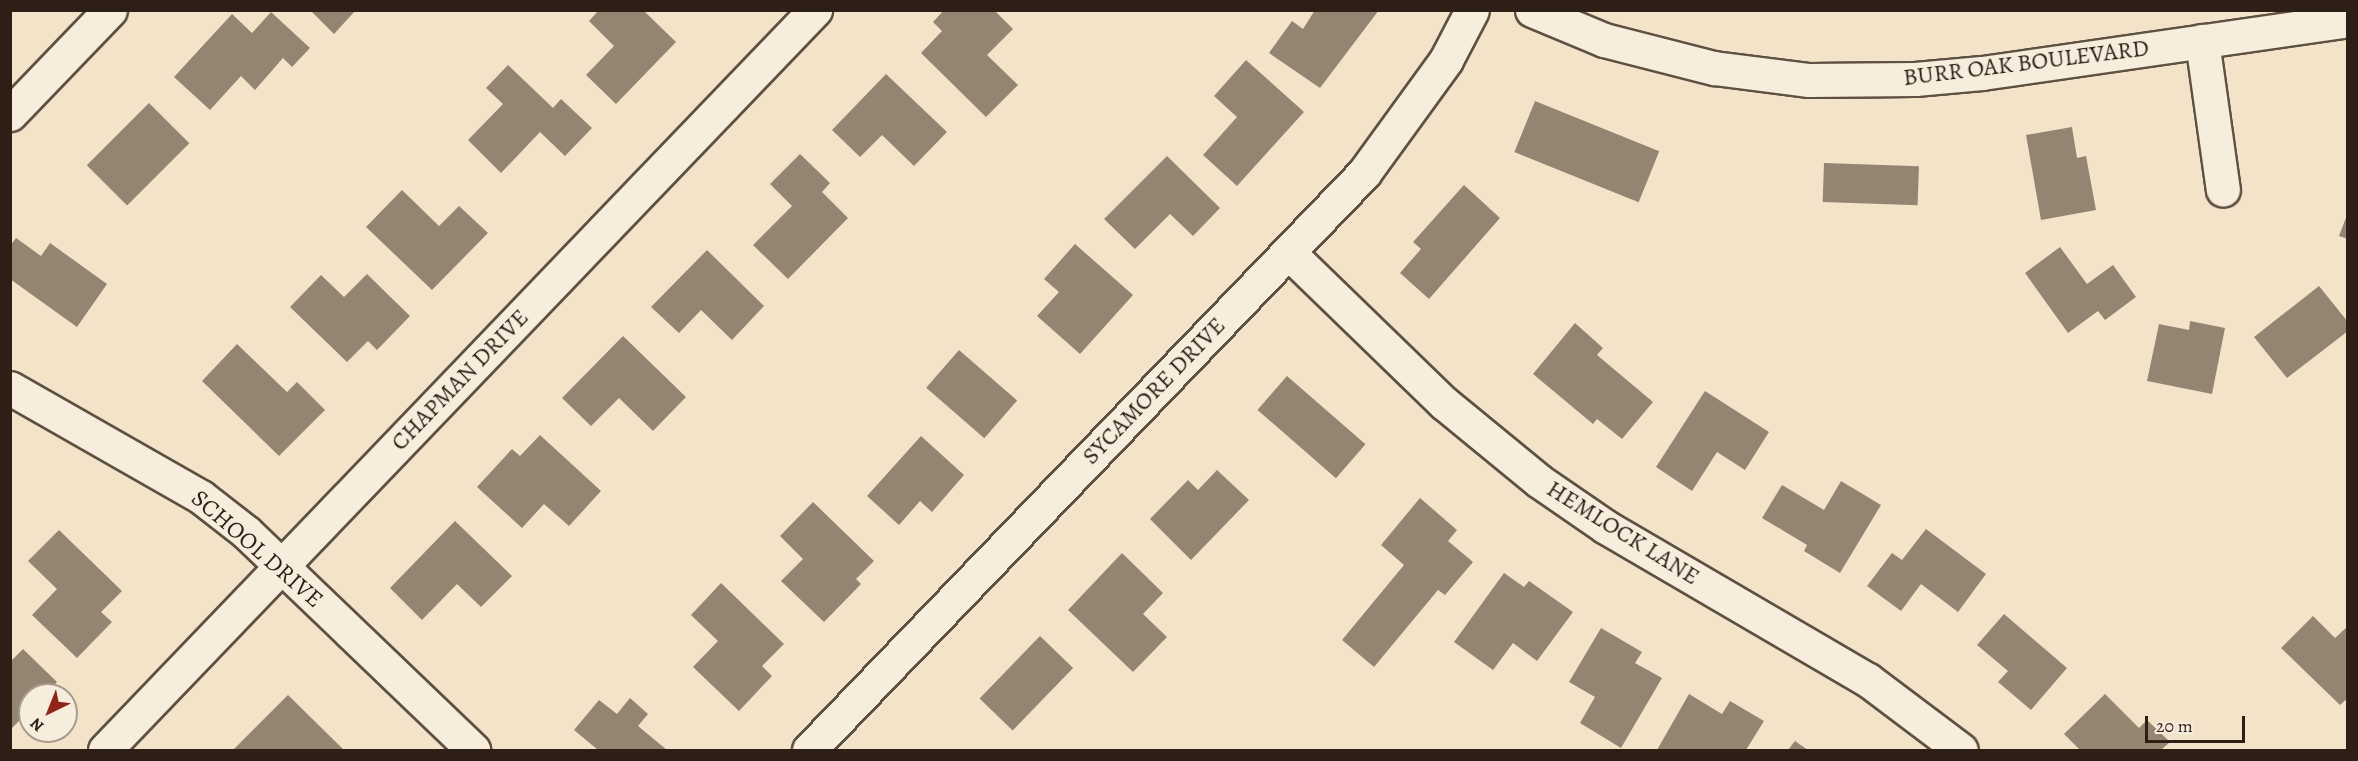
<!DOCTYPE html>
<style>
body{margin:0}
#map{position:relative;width:2358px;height:761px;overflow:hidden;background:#f3e4c9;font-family:Alegreya,serif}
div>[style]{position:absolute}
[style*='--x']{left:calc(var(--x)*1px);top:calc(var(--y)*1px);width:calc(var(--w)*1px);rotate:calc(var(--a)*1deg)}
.building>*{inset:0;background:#948573;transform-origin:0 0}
.roads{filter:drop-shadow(2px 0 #5e5043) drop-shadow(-2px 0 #5e5043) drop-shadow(0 2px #5e5043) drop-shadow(0 -2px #5e5043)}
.street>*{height:33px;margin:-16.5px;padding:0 16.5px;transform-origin:16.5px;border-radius:16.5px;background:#f7eddc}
span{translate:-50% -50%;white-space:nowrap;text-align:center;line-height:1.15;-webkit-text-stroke:4.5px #f7eddc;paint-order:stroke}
.street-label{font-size:24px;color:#2d1f16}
.frame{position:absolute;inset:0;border:12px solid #2d1f16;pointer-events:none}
.north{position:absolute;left:18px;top:683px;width:60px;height:60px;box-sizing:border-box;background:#f7eddc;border:2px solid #a69b8d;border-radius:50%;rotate:223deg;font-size:16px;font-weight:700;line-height:24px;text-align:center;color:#2d1f16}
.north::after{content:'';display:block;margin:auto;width:21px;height:27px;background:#8f2418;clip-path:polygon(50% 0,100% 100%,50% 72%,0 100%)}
.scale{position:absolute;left:2145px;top:716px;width:100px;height:27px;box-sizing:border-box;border:3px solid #2d1f16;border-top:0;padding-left:8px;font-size:18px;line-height:21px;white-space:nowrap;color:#2d1f16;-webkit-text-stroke:4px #f7eddc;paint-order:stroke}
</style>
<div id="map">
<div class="building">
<div style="clip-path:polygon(310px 10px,356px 10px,334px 34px)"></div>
<div style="clip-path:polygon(599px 10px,643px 10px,676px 42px,616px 104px,586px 75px,614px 46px,589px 21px)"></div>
<div style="clip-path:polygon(944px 10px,994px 10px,1013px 29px,987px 55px,1018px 85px,986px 117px,921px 53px,942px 31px,933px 22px)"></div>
<div style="clip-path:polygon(1315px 10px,1379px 10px,1320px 88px,1269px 53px,1292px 21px,1303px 29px)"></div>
<div style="clip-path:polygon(271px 12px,310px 48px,292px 67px,283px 58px,255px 90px,241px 76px,210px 110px,174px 77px,232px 14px,252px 33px)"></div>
<div style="clip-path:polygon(1246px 60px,1304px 112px,1237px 186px,1203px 155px,1237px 117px,1214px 96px)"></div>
<div style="clip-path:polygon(508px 65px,553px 108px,561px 99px,592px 128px,565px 156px,540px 132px,501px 173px,468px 140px,503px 104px,486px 88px)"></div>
<div style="clip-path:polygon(886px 74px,947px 132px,914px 166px,882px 135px,860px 157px,832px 130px)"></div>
<div style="left:1535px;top:101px;width:134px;height:55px;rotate:22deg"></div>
<div style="left:149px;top:103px;width:57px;height:88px;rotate:45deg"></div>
<div style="clip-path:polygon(2072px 127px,2077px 158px,2086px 156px,2096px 210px,2041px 220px,2026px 135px)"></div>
<div style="clip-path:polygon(800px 154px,830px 183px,822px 192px,848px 218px,788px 279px,753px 245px,792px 206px,770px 184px)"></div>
<div style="clip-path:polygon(1167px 156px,1220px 208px,1193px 236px,1170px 214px,1135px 249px,1104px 219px)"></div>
<div style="left:1824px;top:163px;width:95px;height:39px;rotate:2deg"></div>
<div style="clip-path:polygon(1464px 185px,1500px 218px,1429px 299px,1400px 273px,1421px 249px,1413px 242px)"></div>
<div style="clip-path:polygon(402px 190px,439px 226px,459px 206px,488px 233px,432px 290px,366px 227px)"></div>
<div style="clip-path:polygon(2347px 215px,2348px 215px,2348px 239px,2339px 236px)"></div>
<div style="clip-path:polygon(16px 238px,41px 256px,50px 243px,107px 284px,77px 327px,10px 279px,10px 246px)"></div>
<div style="clip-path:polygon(1075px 244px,1133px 295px,1080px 354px,1037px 316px,1059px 292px,1044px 279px)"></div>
<div style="clip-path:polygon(2060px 247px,2087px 284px,2113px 265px,2136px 297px,2105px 320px,2098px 311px,2068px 333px,2025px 273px)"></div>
<div style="clip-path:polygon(707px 250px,764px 306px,732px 340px,701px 310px,679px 333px,651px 307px)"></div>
<div style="clip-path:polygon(367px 274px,410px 316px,377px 350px,368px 341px,347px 362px,290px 307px,321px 275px,344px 297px)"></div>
<div style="clip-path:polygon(2319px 286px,2348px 322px,2348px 331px,2287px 378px,2254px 337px)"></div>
<div style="clip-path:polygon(2190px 321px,2225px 328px,2212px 394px,2147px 381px,2159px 324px,2189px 330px)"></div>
<div style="clip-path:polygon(1575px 323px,1603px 348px,1597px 355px,1653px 402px,1622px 439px,1597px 419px,1593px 424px,1533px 374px)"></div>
<div style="clip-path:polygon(623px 336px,686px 397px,653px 431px,619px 398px,591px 426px,562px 398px)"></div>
<div style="clip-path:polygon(237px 344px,287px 392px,297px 382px,325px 410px,279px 456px,202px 381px)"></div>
<div style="left:959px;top:350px;width:77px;height:50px;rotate:41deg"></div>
<div style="left:1287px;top:376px;width:104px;height:45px;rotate:41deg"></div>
<div style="clip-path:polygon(1705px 391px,1769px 432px,1745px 470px,1717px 452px,1692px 491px,1656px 467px)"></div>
<div style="clip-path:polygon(540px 435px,601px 491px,569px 526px,544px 504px,522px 528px,477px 487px,512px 449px,520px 456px)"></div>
<div style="clip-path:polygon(921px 436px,964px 475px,932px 512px,920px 501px,899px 525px,867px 496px)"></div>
<div style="clip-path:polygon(1217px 470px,1249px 500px,1191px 560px,1150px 519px,1188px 480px,1198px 490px)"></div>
<div style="clip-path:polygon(1841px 481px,1881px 505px,1840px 573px,1804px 551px,1807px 545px,1762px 518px,1782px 485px,1824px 510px)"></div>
<div style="clip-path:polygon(1420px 498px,1457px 530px,1448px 541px,1473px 562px,1445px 595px,1438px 590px,1374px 667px,1342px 640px,1404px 565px,1381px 545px)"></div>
<div style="clip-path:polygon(813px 502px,874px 561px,856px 579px,861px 584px,824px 622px,781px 581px,803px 559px,780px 536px)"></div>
<div style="clip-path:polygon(455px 521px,512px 576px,481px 607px,457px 584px,422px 620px,390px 588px)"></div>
<div style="clip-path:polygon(1926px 529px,1986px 574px,1958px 612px,1921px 584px,1901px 611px,1867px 586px,1892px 553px,1902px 560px)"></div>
<div style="clip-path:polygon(59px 530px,122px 591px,101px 612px,112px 622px,77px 658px,32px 615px,57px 589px,28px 561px)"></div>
<div style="clip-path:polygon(1122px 553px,1163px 593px,1143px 614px,1167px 637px,1133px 672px,1068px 610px)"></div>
<div style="clip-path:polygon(1504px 573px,1524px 587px,1529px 581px,1573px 612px,1537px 661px,1513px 643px,1493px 670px,1454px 642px)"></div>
<div style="clip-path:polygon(721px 583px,784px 644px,762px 666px,772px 676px,739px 711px,693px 667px,718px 641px,691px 615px)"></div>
<div style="clip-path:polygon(2004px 614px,2067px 668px,2031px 710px,1998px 682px,2008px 671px,1977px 645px)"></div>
<div style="clip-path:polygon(2313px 616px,2335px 638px,2348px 626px,2348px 698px,2340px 705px,2281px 648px)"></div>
<div style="clip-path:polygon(1601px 628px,1642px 652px,1635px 663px,1662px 678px,1621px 748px,1580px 723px,1595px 697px,1569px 682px)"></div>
<div style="left:1040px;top:636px;width:46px;height:87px;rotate:44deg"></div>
<div style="clip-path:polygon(23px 649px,57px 682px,45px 695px,30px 695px,30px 710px,10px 730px,10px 662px)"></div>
<div style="clip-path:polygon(1689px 694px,1722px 714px,1730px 701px,1764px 721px,1746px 750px,1657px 750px)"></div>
<div style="clip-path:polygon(2105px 694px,2139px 728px,2147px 720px,2170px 742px,2161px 750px,2080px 750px,2064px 734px)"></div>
<div style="clip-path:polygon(288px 695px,344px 750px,233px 750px)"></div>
<div style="clip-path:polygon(630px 698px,648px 714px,638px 726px,667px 750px,598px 750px,574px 730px,599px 700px,617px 714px)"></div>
<div style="clip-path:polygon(1795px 741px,1808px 750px,1788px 750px)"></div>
</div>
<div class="roads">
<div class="street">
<div style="--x:1532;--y:10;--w:78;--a:22.6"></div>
<div style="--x:1604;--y:40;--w:114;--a:14.3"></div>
<div style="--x:1714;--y:68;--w:96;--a:7.2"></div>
<div style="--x:1809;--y:80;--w:106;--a:-0.5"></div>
<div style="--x:1915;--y:79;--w:67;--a:-5.1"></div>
<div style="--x:1982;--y:73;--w:370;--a:-8.2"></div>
<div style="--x:2202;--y:41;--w:150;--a:82"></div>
<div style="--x:10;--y:114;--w:144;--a:-46.1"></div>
<div style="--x:1288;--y:252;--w:217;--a:44.1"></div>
<div style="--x:1444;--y:403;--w:123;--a:39.4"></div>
<div style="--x:1539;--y:481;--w:81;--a:34.5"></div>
<div style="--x:1606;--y:527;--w:303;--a:30.3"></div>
<div style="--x:1868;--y:680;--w:116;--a:37"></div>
<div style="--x:10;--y:388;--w:220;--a:29.7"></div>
<div style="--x:201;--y:497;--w:57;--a:37.9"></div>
<div style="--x:246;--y:532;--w:315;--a:43.8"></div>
<div style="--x:105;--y:750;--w:1026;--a:-46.19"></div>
<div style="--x:809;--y:750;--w:801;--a:-46.11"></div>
<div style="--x:1364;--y:173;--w:140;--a:-54"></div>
<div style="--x:1446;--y:60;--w:56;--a:-62.5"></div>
</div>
</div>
<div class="street-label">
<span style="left:2026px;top:63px;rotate:-7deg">BURR OAK BOULEVARD</span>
<span style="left:460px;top:380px;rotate:-46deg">CHAPMAN DRIVE</span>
<span style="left:1154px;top:391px;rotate:-46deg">SYCAMORE DRIVE</span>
<span style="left:1623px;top:533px;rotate:32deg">HEMLOCK LANE</span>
<span style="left:257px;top:549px;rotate:41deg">SCHOOL DRIVE</span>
</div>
<div class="frame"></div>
<div class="north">N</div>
<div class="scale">20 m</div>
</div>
